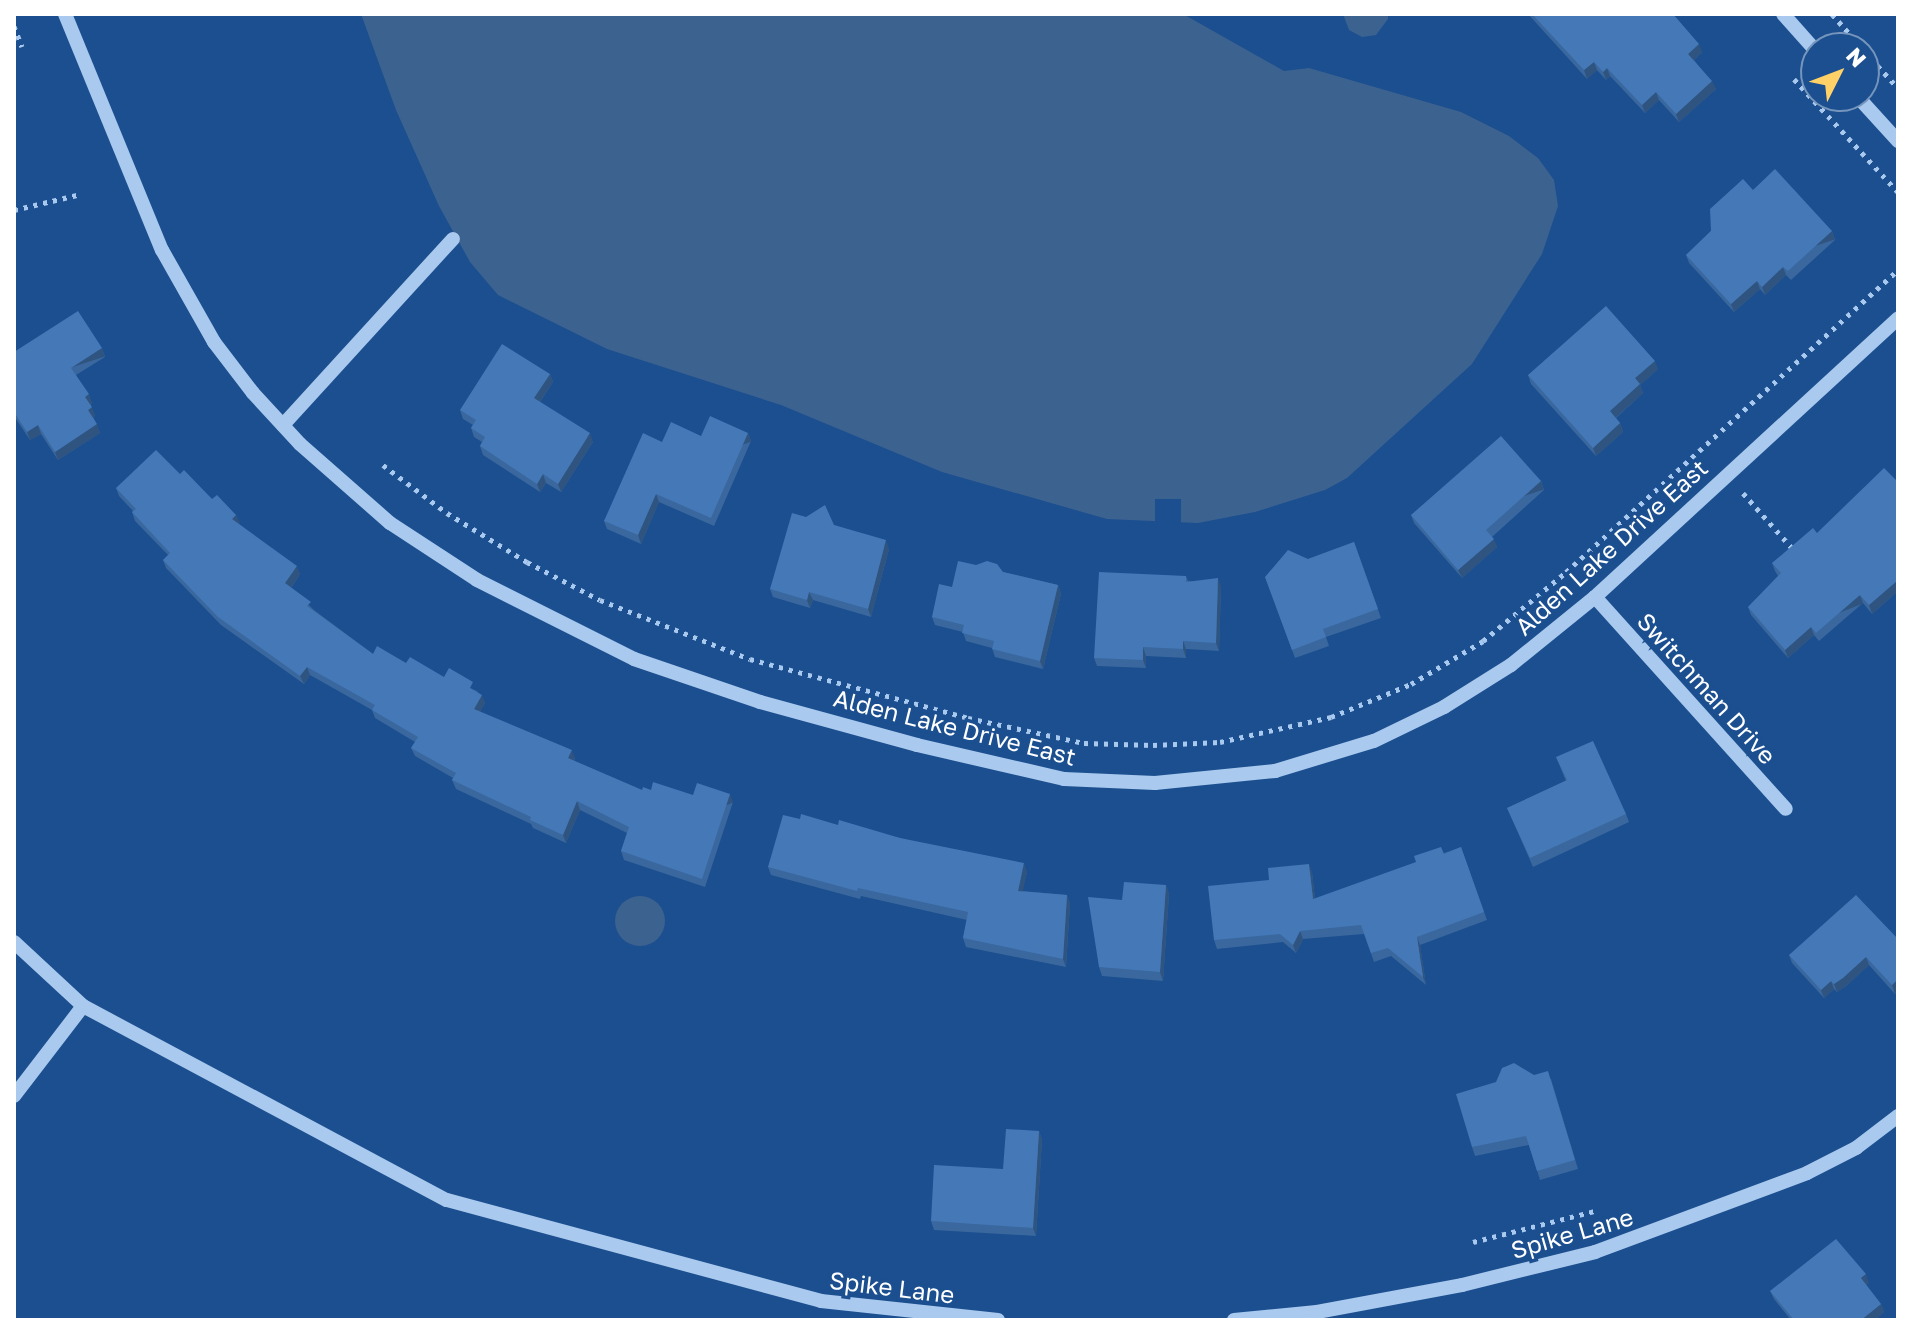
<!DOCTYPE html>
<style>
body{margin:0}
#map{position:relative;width:1912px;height:1334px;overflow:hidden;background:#1b4f8f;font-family:"Golos Text",sans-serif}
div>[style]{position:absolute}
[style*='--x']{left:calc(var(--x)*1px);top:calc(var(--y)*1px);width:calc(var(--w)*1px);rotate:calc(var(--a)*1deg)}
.water>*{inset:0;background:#3c6290}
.round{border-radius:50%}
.pier>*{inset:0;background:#1b4f8f;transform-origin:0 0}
.path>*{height:5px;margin-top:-2.5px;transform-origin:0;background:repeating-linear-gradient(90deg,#a9c9ee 0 4px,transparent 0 10px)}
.minor>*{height:14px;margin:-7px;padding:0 7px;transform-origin:7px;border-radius:7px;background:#a9c9ee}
.wall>*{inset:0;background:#3a679d}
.shaded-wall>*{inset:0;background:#305480;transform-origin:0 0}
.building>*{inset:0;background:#4478b7}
span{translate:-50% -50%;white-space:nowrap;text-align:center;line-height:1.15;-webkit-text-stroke:7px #1b4f8f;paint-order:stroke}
.street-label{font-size:24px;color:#fff}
.frame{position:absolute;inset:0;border:16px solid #fff;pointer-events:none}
.north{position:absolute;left:1800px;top:32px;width:80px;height:80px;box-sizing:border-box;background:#1b4f8f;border:2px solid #7695bc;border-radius:50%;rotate:48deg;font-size:22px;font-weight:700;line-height:32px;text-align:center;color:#fff}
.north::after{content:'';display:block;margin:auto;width:28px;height:36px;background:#ffd166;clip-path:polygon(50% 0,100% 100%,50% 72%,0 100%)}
</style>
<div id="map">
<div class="water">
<div style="clip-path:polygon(361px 14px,1183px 14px,1284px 71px,1309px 68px,1461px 112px,1509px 136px,1538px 158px,1554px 180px,1558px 206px,1542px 254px,1472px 364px,1347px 478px,1325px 490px,1255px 512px,1198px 523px,1107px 519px,942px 472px,781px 405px,607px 349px,498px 295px,470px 262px,439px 206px,396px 110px)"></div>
<div style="clip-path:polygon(1343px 14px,1388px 14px,1388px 19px,1376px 35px,1362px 37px,1349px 30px)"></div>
<div class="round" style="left:615px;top:896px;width:50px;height:50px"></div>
</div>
<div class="pier">
<div style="left:1155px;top:499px;width:26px;height:26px"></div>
</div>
<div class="path">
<div style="--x:1832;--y:14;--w:45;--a:48.6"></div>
<div style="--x:14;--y:26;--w:22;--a:69"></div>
<div style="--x:1864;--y:51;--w:50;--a:47.4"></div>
<div style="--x:1794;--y:79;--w:154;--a:47.4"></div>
<div style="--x:14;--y:210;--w:69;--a:-13.4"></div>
<div style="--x:383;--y:465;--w:80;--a:36.9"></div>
<div style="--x:447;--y:513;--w:94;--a:31.5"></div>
<div style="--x:527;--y:562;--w:82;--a:27.5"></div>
<div style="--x:600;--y:600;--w:161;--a:21.5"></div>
<div style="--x:750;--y:659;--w:226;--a:15.1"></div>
<div style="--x:968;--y:718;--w:119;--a:12.2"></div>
<div style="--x:1084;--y:743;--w:69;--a:1.7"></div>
<div style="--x:1153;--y:745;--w:67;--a:-2.6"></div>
<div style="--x:1220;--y:742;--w:114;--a:-12.7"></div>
<div style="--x:1331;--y:717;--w:87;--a:-22.4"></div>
<div style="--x:1411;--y:684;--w:84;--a:-30.8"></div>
<div style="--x:1483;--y:641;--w:108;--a:-39.7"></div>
<div style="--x:1566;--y:572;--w:449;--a:-42.3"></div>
<div style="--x:1743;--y:493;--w:74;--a:48.3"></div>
<div style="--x:1473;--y:1242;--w:126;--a:-14.3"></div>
</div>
<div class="minor">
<div style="--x:65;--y:14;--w:255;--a:67.7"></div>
<div style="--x:162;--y:250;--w:106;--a:60.5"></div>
<div style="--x:214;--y:342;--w:64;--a:52.6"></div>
<div style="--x:253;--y:393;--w:69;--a:47.3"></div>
<div style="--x:300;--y:444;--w:120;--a:41.3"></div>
<div style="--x:390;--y:523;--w:104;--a:33.2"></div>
<div style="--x:477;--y:580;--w:176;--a:26.7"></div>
<div style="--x:634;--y:659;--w:133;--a:18.8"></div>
<div style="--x:760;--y:702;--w:163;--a:15.3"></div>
<div style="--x:917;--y:745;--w:151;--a:13"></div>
<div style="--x:1064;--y:779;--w:91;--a:2.5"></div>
<div style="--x:1155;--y:783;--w:121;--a:-5.7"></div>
<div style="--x:1275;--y:771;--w:103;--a:-16.9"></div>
<div style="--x:1374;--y:741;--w:78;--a:-25.9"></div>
<div style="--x:1444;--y:707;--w:79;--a:-32.1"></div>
<div style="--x:1511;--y:665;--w:108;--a:-39"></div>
<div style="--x:1595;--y:597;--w:412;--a:-42.6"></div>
<div style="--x:1783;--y:14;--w:50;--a:48.3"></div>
<div style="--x:1857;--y:96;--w:61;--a:47.7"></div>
<div style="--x:283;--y:425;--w:252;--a:-47.6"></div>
<div style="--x:1595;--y:597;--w:285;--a:48"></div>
<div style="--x:14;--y:942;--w:94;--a:42.8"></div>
<div style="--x:83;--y:1006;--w:412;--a:28.1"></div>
<div style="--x:447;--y:1200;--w:387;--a:15.1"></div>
<div style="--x:821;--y:1301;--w:178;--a:6.1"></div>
<div style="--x:14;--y:1096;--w:113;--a:-52.5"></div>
<div style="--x:1234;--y:1320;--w:83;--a:-5.5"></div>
<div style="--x:1317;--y:1312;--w:147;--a:-10.5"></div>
<div style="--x:1462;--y:1285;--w:137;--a:-13.9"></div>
<div style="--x:1595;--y:1252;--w:226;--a:-20.4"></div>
<div style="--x:1807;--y:1173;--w:55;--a:-27"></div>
<div style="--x:1856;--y:1148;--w:53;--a:-37.3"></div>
</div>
<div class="wall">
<div style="clip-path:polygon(1528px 14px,1673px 14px,1702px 52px,1694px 60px,1716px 89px,1679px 122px,1659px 100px,1645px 113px,1610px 76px,1606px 80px,1597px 70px,1587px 79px)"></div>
<div style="clip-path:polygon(1753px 190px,1832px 231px,1835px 240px,1791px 280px,1786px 275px,1765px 295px,1760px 289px,1734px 312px,1689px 263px,1686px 255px)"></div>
<div style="clip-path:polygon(102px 348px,105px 357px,76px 375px,92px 403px,90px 405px,95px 416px,93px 417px,100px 433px,58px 460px,41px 434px,30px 440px,14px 416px,14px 352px)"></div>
<div style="clip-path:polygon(1658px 369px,1640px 385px,1643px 393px,1616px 418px,1620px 423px,1623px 432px,1596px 456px,1531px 384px,1528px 375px)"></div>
<div style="clip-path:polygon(550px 374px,553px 382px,540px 402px,593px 442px,561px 492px,546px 483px,540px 492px,483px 455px,480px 446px,482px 442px,474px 437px,471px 428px,473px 425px,463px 419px,460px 410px)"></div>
<div style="clip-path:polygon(748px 433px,751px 441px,714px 526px,659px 502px,641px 544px,607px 529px,604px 521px,662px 442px,701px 436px)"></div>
<div style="clip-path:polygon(180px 474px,212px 499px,236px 515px,239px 524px,300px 574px,291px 588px,314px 610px,373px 654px,406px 663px,444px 677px,477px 691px,485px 703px,480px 712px,575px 758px,574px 761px,642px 790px,651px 790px,733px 802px,705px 887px,624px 860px,621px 851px,627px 833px,580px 810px,566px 843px,533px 828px,531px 824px,456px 789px,452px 780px,453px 778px,415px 756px,411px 748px,415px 742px,375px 718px,372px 710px,310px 675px,304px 684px,221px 625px,166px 568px,163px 560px,168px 555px,135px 521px,132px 512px,133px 511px,119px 496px,116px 488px)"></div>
<div style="clip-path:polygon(1541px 481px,1544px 490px,1492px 537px,1497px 547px,1462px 578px,1414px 523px,1411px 515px)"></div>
<div style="clip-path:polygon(1898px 482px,1898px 591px,1872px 614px,1863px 603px,1819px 641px,1814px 635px,1788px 658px,1751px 615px,1748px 607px,1778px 576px,1775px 571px,1772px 563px)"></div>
<div style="clip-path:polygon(834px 525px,889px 549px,871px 617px,813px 600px,810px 608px,773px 597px,770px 589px)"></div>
<div style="clip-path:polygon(1354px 542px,1381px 618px,1326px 637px,1329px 646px,1295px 658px,1265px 577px,1308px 559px)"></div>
<div style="clip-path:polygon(1003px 572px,1058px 585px,1061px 594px,1043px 669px,995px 657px,992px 648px,966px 641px,963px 632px,935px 625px,932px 617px,952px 587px)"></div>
<div style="clip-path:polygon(1186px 576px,1188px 581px,1221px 586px,1219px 651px,1186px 649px,1186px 658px,1146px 656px,1146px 668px,1097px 666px,1094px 658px)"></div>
<div style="clip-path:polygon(1556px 757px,1626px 814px,1629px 822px,1533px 867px,1507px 808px,1566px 781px)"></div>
<div style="clip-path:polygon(800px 819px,838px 825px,900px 838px,1027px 872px,1022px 891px,1067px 895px,1070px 904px,1066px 967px,966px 947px,963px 938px,967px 920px,861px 896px,860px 899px,771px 875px,768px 867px)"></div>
<div style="clip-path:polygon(1461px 847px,1487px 920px,1420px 945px,1426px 985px,1391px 956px,1374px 962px,1364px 934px,1303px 939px,1296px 953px,1283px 942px,1217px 949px,1214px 940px,1269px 880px,1312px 872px,1315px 899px)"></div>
<div style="clip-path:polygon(1166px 885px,1169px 894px,1163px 981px,1102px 976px,1099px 967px,1122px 900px)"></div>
<div style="clip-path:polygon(1898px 939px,1898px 991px,1895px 994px,1869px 965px,1846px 986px,1837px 992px,1834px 989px,1824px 998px,1792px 963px,1789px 955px)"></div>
<div style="clip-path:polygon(1534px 1075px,1551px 1079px,1578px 1169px,1540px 1180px,1529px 1145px,1475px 1156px,1472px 1147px)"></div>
<div style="clip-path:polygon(1039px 1131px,1042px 1140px,1036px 1236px,934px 1230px,931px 1221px,1003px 1169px)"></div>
<div style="clip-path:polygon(1869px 1283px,1866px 1285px,1881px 1304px,1884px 1312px,1875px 1320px,1791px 1320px,1774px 1299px,1770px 1291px)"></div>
</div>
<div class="shaded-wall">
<div style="clip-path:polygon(1699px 44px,1702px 52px,1692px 62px,1688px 54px)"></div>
<div style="clip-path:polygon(1594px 62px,1597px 70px,1587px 79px,1584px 70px)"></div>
<div style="clip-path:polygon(1607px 68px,1610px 76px,1606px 80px,1603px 72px)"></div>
<div style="clip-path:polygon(1712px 81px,1716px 89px,1679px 122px,1676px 114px)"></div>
<div style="clip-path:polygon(1656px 92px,1659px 100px,1645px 113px,1642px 105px)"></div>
<div style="left:1832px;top:231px;width:9px;height:59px;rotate:72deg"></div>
<div style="clip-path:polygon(1783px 267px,1786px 275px,1765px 295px,1762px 287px)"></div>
<div style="clip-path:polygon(1757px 281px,1760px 289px,1734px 312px,1731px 304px)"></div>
<div style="left:102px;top:348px;width:9px;height:37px;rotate:72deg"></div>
<div style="clip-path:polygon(1655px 361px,1658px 369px,1640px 385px,1643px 393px,1613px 420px,1610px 411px,1635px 378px)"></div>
<div style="clip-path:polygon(550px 374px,553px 382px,537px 406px,534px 398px)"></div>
<div style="clip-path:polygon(89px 394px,92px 403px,88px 406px,85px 397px)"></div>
<div style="clip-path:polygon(92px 407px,95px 416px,91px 418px,88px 410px)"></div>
<div style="clip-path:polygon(1620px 423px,1623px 432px,1596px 456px,1593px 448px)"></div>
<div style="clip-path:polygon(97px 424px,100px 433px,58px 460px,55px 452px)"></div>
<div style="clip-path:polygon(38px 425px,41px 434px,30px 440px,27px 432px)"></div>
<div style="clip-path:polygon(590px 433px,593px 442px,561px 492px,558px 484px)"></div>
<div style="left:748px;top:433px;width:9px;height:93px;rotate:69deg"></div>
<div style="clip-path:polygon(543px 474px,546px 483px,540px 492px,537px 484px)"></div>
<div style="left:1541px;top:481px;width:9px;height:74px;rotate:72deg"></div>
<div style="clip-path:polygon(656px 494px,659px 502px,641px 544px,638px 535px)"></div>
<div style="clip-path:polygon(236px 515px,240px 523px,235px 527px,232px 519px)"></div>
<div style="clip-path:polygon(1494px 539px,1497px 547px,1462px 578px,1458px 570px)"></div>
<div style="clip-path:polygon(886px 540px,889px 549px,871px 617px,868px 609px)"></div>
<div style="clip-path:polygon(297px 566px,300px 574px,288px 592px,285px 583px)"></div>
<div style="clip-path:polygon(1218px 578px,1221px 586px,1219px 651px,1216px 643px)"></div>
<div style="clip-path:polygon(1898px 580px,1898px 591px,1872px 614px,1869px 605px)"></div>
<div style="clip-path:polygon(1058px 585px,1061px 594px,1043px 669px,1040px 661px)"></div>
<div style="clip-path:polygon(809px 592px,813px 600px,810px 608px,807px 600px)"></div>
<div style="left:1860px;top:595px;width:9px;height:58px;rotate:69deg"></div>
<div style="clip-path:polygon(1811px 627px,1814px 635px,1788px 658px,1785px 650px)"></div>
<div style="clip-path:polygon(1183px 641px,1186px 649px,1186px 658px,1183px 649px)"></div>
<div style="clip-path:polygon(1143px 647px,1146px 656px,1146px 668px,1143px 660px)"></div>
<div style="clip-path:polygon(307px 667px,310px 675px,304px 684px,300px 676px)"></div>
<div style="clip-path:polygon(482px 695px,485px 703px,477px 718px,474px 709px)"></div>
<div style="clip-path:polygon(572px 750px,575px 758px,571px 766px,568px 758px)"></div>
<div style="left:730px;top:794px;width:9px;height:89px;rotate:69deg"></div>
<div style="clip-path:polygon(577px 801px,580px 810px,566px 843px,563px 835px)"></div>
<div style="clip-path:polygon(1024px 863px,1027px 872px,1021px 899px,1018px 891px)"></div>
<div style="clip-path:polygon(1309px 864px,1312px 872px,1316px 908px,1313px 899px)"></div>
<div style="clip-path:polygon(1166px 885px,1169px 894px,1163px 981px,1160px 972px)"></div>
<div style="clip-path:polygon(1067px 895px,1070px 904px,1066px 967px,1063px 959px)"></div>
<div style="clip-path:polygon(1300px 931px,1303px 939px,1296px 953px,1293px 945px)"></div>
<div style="clip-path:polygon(1417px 937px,1420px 945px,1426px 985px,1423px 977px)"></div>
<div style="clip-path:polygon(1866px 957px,1869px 965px,1846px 986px,1837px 992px,1834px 984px)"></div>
<div style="clip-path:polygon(1898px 979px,1898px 991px,1895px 994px,1892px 985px)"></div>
<div style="clip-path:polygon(1831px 981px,1834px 989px,1824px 998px,1821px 990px)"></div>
<div style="clip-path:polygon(1039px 1131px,1042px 1140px,1036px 1236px,1033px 1228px)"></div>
<div style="clip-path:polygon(1866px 1274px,1869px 1283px,1864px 1287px,1861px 1278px)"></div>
<div style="clip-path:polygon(1881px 1304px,1884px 1312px,1875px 1320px,1861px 1320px)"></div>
</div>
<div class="building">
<div style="clip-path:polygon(1532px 14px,1673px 14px,1699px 44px,1688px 54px,1712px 81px,1676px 114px,1656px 92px,1642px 105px,1607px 68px,1603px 72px,1594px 62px,1584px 70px)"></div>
<div style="clip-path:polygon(1775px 169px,1832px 231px,1788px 271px,1783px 267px,1762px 287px,1757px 281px,1731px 304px,1686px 255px,1711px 231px,1710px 209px,1743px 179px,1753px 190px)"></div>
<div style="clip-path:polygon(1606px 306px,1655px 361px,1635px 378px,1640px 384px,1610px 411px,1620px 423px,1593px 448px,1528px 375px)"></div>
<div style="clip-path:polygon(78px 311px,102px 348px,71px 368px,89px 394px,85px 397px,92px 407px,88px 410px,97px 424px,55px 452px,38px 425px,27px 432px,14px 412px,14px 352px)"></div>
<div style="clip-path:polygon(502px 344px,550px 374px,534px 398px,590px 433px,558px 484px,543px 474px,537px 484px,480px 446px,485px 437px,471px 428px,476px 420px,460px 410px)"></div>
<div style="clip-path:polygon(710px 416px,748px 433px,711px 518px,656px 494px,638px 535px,604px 521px,643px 433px,662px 442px,671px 422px,701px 436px)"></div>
<div style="clip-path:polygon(1501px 436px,1541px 481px,1486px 530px,1494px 539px,1458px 570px,1411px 515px)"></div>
<div style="clip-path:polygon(156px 450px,180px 474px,184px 470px,212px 499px,217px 495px,236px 515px,232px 519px,297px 566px,285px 583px,311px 602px,307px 606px,373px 654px,377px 646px,406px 663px,410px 657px,444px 677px,449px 668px,473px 682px,470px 688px,482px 695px,474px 709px,572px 750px,568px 758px,642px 790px,643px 787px,651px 790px,653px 782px,693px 795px,697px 783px,730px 794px,702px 879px,621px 851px,629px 827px,577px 801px,563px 835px,530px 820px,531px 817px,452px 780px,456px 773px,411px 748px,418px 737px,372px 710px,375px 705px,307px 667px,300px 676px,218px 617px,163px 560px,170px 553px,132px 512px,136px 509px,116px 488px)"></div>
<div style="clip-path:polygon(1884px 468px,1898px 482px,1898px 580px,1869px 605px,1860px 595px,1816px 633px,1811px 627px,1785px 650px,1748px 607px,1781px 573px,1772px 563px,1813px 528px,1817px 533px)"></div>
<div style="clip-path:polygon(825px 505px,834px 525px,886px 540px,868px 609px,809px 592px,807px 600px,770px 589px,792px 513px,806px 517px)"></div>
<div style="clip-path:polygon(1354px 542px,1378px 609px,1323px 629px,1326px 637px,1292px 650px,1265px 577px,1288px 550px,1308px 559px)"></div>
<div style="clip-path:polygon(958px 561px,976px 565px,987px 561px,997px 564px,1003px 572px,1058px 585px,1040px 661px,992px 649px,994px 641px,962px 633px,964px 625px,932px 617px,939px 584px,952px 587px)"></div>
<div style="clip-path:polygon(1099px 572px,1186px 576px,1186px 582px,1218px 578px,1216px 643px,1183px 641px,1183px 649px,1143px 647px,1143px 660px,1094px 658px)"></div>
<div style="clip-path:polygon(1593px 741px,1626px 814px,1530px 858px,1507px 808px,1567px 780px,1556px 757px)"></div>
<div style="clip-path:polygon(801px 814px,838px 825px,839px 820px,900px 838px,1024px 863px,1018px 891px,1067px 895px,1063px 959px,963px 938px,968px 912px,858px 888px,857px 891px,768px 867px,783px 815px,800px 819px)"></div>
<div style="clip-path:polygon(1441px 847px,1444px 854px,1461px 847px,1484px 912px,1417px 937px,1423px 977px,1388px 948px,1371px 953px,1361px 925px,1300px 931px,1293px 945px,1280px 934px,1214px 940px,1208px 886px,1269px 880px,1268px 868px,1309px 864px,1313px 899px,1416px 862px,1414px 856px)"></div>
<div style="clip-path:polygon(1124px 882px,1166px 885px,1160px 972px,1099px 967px,1088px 897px,1122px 900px)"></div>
<div style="clip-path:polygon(1856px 895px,1898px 939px,1898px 979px,1892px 985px,1866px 957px,1843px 978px,1834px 984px,1831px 981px,1821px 990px,1789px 955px)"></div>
<div style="clip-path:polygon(1514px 1063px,1534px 1075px,1548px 1071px,1575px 1160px,1537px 1171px,1526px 1136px,1472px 1147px,1456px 1094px,1496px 1082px,1502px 1068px)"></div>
<div style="clip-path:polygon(1006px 1129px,1039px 1131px,1033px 1228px,931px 1221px,934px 1165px,1003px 1169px)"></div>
<div style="clip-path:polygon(1836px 1239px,1866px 1274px,1861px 1278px,1881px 1304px,1861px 1320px,1794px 1320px,1770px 1291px)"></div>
</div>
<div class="street-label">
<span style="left:1611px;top:547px;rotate:-42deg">Alden Lake Drive East</span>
<span style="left:1707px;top:688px;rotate:48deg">Switchman Drive</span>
<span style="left:955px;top:727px;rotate:14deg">Alden Lake Drive East</span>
<span style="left:1572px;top:1233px;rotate:-16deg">Spike Lane</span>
<span style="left:892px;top:1287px;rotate:7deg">Spike Lane</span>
</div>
<div class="frame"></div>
<div class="north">N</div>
</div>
